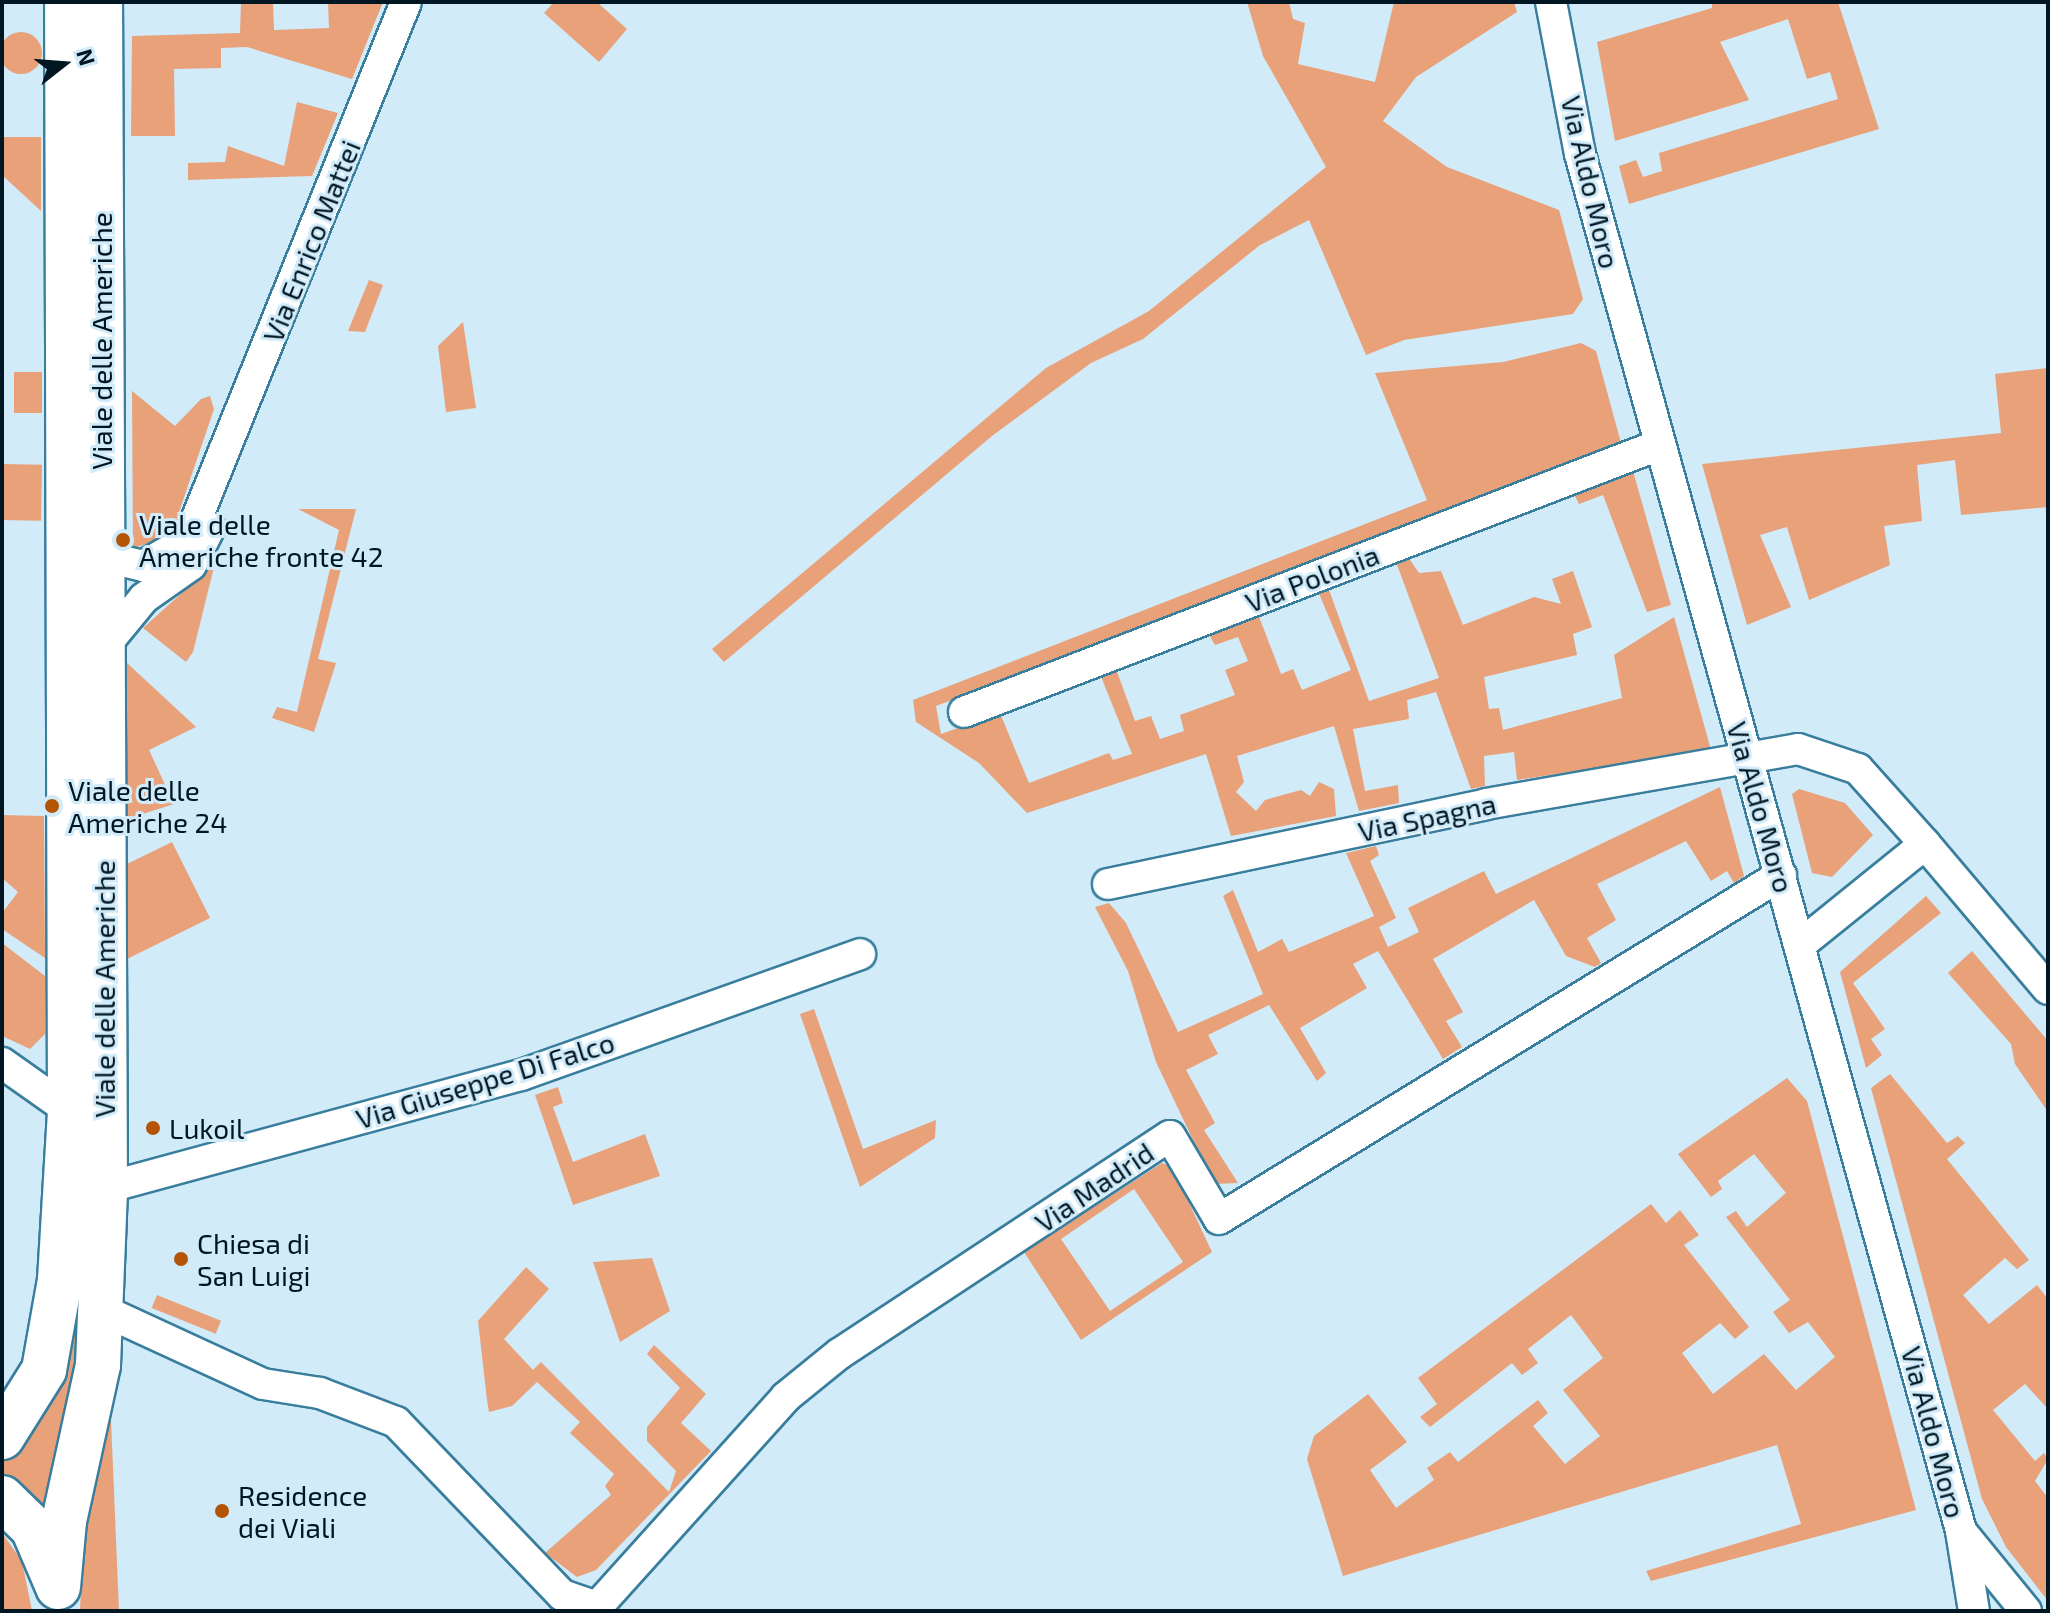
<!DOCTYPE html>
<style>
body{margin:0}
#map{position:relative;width:2050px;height:1613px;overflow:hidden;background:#d1ebf9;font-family:"Exo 2",sans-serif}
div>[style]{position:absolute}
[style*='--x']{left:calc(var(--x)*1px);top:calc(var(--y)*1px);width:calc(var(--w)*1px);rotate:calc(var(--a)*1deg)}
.green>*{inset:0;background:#e8a179;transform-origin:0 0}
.round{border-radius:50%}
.roads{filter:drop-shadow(2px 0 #397e9d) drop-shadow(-2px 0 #397e9d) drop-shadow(0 2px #397e9d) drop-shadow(0 -2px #397e9d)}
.street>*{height:30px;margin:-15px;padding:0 15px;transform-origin:15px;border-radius:15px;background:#fff}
.primary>*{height:44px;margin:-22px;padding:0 22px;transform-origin:22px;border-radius:22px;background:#fff}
.dots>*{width:22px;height:22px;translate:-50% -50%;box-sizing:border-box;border:4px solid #d1ebf9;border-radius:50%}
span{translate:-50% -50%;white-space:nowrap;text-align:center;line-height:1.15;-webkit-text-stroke:6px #d1ebf9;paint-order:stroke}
.street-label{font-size:28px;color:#001622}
.poi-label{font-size:28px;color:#001622}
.left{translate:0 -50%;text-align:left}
.frame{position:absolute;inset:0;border:4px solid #001622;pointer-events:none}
.north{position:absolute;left:24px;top:24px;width:80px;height:80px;-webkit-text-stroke:6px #d1ebf9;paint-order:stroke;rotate:73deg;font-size:22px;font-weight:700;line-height:32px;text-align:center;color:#001622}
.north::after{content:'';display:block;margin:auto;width:28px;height:36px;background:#001622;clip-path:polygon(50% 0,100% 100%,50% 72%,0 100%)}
</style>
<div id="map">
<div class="green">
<div style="clip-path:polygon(241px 2px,273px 2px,274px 30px,329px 28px,328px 2px,383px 2px,352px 79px,247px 47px,221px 48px,221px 68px,174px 69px,175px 136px,131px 136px,132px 36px,240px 33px)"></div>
<div style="clip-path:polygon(554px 2px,597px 2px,627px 29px,599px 62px,544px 13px)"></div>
<div style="clip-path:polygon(1247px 2px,1289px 2px,1293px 19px,1305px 23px,1298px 64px,1375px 82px,1394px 2px,1514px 2px,1517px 12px,1416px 77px,1383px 121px,1447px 167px,1559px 210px,1583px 299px,1573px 314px,1404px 340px,1366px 355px,1309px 220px,1260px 245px,1143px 339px,1091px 363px,992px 436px,724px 662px,712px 649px,1046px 368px,1149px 311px,1326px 167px,1263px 56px)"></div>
<div style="clip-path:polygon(1712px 2px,1838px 2px,1879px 129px,1629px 204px,1619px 166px,1636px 160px,1643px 177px,1662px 171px,1659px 153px,1838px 99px,1830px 72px,1807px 79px,1788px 19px,1720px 42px,1749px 100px,1615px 141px,1597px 42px,1712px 8px)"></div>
<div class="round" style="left:0;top:32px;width:42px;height:42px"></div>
<div style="clip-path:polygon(297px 102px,338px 113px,312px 176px,188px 180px,188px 163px,225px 162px,228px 146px,284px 166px)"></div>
<div style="clip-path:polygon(2px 137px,41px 137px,41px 211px,2px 175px)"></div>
<div style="clip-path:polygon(369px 280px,383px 285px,365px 332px,348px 331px)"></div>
<div style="clip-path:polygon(463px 322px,476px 408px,446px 412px,438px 346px)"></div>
<div style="clip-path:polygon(1581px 343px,1596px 351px,1621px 443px,936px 706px,941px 734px,1000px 713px,1029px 783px,1109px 753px,1113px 760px,1132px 754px,1100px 674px,1116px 669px,1135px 721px,1151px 716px,1160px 739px,1184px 731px,1180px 715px,1235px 695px,1225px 670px,1248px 661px,1238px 637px,1215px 645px,1208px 633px,1258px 614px,1281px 674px,1293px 669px,1302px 690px,1351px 670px,1318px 591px,1328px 587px,1369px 701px,1439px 678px,1396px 562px,1408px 557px,1419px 573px,1441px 571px,1463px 625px,1534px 597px,1561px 604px,1552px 579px,1573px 571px,1592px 627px,1573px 634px,1577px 655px,1484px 677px,1489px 709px,1499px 708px,1503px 730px,1622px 698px,1614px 655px,1674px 617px,1711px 750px,1517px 780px,1514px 752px,1484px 756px,1485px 786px,1471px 789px,1436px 692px,1407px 700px,1409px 719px,1353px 729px,1365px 791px,1398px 785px,1399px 803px,1359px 811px,1334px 726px,1237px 756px,1244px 782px,1236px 792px,1256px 811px,1265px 800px,1301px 790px,1310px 796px,1319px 782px,1334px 789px,1336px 816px,1231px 836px,1206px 754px,1027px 813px,979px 763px,916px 722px,913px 700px,1427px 500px,1375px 373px,1503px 362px)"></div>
<div style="clip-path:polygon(2048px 368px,2048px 507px,1961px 515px,1955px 460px,1917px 465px,1922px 521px,1884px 526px,1890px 565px,1809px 600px,1787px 527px,1760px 535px,1791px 607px,1747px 625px,1702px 464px,2001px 433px,1995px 374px)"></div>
<div style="left:14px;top:372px;width:28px;height:41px"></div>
<div style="clip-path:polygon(132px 391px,175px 426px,201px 399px,210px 396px,214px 409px,176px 521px,160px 540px,133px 548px)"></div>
<div style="left:2px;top:464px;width:40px;height:56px;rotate:1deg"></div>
<div style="clip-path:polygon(1633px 471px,1671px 605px,1647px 612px,1603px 495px,1579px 504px,1574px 494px)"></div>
<div style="clip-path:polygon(298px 509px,356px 509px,318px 659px,336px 663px,314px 732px,272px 718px,277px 707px,297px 712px,339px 530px)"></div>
<div style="clip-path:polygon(215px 563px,193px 652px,186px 662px,143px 628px)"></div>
<div style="clip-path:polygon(126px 662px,196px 727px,149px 750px,174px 804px,127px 819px)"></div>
<div style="clip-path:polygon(1720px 787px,1744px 876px,1734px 883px,1727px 871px,1711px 881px,1686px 841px,1597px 884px,1616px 920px,1587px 938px,1601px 963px,1595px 967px,1566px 956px,1534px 900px,1433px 959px,1463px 1012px,1446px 1021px,1462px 1047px,1443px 1059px,1378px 951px,1353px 964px,1367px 988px,1300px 1028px,1326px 1073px,1317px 1081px,1269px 1005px,1208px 1035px,1218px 1054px,1186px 1070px,1215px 1123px,1204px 1130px,1238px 1183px,1214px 1184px,1156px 1062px,1128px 971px,1095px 907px,1109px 903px,1126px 923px,1178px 1032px,1263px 994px,1223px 896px,1233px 890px,1258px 952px,1282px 939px,1289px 952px,1374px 916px,1346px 853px,1376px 846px,1379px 855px,1370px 861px,1396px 918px,1379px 927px,1388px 947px,1419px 932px,1408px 908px,1484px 871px,1496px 894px)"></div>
<div style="clip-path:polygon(1799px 789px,1845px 803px,1873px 835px,1832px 877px,1812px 873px,1792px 794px)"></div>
<div style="clip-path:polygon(2px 815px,44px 816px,45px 958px,2px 929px,2px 913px,18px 892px,2px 878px)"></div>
<div style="clip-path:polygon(172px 842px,210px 918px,127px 959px,127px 864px)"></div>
<div style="clip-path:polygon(1926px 896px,1941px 913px,1853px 983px,1885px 1029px,1871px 1039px,1882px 1055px,1866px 1068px,1840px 972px)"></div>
<div style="clip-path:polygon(2px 943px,45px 976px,45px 1034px,30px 1049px,2px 1036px)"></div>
<div style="clip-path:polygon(1972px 951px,2048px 1041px,2048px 1112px,2015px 1064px,2011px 1044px,1948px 973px)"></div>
<div style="clip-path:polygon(814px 1009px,863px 1149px,936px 1120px,935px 1138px,860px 1187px,800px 1014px)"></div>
<div style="clip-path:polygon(1890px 1074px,1947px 1143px,1958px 1136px,1965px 1143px,1947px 1159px,2029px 1260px,2017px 1269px,2005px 1258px,1963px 1295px,1989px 1324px,2037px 1285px,2048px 1299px,2048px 1409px,2025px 1384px,1993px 1410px,2035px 1461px,2044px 1453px,2048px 1459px,2035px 1481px,2048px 1498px,2048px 1601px,2006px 1547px,1982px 1499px,1871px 1088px)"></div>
<div style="clip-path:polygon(1787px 1078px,1807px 1101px,1916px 1510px,1651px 1581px,1646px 1571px,1801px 1524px,1777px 1445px,1343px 1576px,1307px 1459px,1314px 1436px,1368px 1394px,1407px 1442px,1370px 1470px,1396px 1508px,1434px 1480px,1427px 1468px,1450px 1452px,1458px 1462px,1538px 1400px,1548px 1413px,1533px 1426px,1565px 1464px,1600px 1436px,1563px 1390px,1603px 1358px,1571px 1315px,1528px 1349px,1538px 1363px,1522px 1375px,1512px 1363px,1430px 1427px,1420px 1417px,1437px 1404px,1418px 1378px,1651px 1204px,1666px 1223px,1680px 1210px,1699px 1235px,1684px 1245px,1749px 1327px,1735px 1339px,1720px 1323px,1682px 1353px,1713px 1394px,1764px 1354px,1796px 1390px,1835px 1357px,1808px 1322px,1789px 1333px,1773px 1312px,1790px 1300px,1726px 1217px,1736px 1211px,1747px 1227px,1786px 1193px,1754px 1154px,1718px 1181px,1722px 1189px,1711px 1197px,1678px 1154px)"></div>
<div style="clip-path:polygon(558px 1087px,563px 1103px,553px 1107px,573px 1162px,645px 1134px,660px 1176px,573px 1205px,535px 1095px)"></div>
<div style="clip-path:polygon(evenodd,1162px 1163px,1172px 1167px,1212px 1252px,1081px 1340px,1024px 1252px,1162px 1163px,1134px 1189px,1183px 1262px,1110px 1311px,1061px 1239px,1134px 1189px)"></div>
<div style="clip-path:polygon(652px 1258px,670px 1311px,620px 1342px,593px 1262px)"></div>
<div style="clip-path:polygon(526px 1267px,549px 1289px,504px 1339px,533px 1370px,541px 1362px,669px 1492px,676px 1471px,647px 1441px,647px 1427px,680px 1388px,647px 1354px,654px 1345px,706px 1394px,681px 1423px,711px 1451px,596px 1570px,577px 1577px,545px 1553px,611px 1495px,605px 1486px,614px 1474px,570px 1433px,580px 1422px,537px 1382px,512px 1406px,489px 1412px,487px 1400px,478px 1321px)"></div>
<div style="clip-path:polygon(85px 1275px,82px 1370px,48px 1504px,37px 1504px,2px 1474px,2px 1454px)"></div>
<div style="left:157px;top:1295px;width:69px;height:14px;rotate:22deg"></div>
<div style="clip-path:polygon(110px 1396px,119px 1611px,80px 1611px,84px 1510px)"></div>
<div style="clip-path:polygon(2px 1533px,22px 1561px,32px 1611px,2px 1611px)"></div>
</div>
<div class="roads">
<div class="street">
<div style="--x:1551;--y:2;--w:155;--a:79.2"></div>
<div style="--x:1580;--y:154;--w:1429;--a:74.53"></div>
<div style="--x:1961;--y:1531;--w:81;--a:80.8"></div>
<div style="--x:101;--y:556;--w:43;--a:13.4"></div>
<div style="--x:143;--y:566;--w:52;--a:-30"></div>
<div style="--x:188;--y:540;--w:580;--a:-67.94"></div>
<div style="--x:102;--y:649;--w:66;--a:-50.5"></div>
<div style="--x:144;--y:598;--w:57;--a:-35.1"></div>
<div style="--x:191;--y:565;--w:42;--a:-63.4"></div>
<div style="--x:964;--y:712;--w:745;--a:-21.02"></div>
<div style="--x:1925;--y:844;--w:190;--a:49.7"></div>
<div style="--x:1108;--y:884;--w:386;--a:-11.9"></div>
<div style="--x:1486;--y:804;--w:317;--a:-10"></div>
<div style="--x:1798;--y:749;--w:63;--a:18.4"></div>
<div style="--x:1858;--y:769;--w:101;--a:48.2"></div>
<div style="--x:1925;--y:844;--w:159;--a:141.1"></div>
<div style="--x:2;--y:1063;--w:83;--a:35.2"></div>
<div style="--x:105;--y:1188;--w:431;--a:-15.2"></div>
<div style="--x:521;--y:1075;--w:360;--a:-19.6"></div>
<div style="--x:100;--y:1309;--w:179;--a:24.7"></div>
<div style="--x:263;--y:1384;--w:58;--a:9"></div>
<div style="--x:320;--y:1393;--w:81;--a:20.9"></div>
<div style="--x:396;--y:1422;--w:240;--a:46.2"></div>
<div style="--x:562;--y:1595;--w:37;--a:19"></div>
<div style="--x:597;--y:1607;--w:283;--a:-48"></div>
<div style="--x:786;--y:1397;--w:68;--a:-39.1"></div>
<div style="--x:839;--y:1354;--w:396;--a:-33.4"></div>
<div style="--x:1170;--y:1136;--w:96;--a:59.4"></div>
<div style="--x:1219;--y:1219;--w:659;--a:-31.47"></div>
<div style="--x:1964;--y:1535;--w:98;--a:50.8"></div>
</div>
<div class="primary">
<div style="--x:2;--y:1437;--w:79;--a:-57.9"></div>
<div style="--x:44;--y:1370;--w:91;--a:-79.9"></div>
<div style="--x:60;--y:1280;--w:169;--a:-86.6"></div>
<div style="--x:70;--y:1111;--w:1109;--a:-90.15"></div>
<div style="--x:2;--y:1498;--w:43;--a:44.1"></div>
<div style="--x:33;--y:1528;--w:59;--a:66.9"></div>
<div style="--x:58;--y:1587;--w:66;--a:-84.8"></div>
<div style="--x:64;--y:1521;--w:160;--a:-77.7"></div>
<div style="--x:98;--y:1365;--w:177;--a:-87.7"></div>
<div style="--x:105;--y:1188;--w:1186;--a:-90.24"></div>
</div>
</div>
<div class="dots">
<div style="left:123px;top:540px;background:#b35505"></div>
<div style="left:52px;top:806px;background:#b35505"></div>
<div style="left:153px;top:1128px;background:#b35505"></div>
<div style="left:181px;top:1259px;background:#b35505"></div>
<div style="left:222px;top:1511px;background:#b35505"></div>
</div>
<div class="street-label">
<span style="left:1591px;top:182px;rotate:77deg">Via Aldo Moro</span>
<span style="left:311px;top:241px;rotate:-68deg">Via Enrico Mattei</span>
<span style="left:101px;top:341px;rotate:-90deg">Viale delle Americhe</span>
<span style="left:1312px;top:578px;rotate:-21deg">Via Polonia</span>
<span style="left:1761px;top:807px;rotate:74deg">Via Aldo Moro</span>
<span style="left:1427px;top:817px;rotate:-12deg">Via Spagna</span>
<span style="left:104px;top:989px;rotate:-90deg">Viale delle Americhe</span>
<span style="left:485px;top:1080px;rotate:-17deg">Via Giuseppe Di Falco</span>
<span style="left:1094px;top:1187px;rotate:-34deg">Via Madrid</span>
<span style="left:1934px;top:1432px;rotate:75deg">Via Aldo Moro</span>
</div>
<div class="poi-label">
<span class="left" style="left:139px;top:540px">Viale delle<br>Americhe fronte 42</span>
<span class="left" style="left:68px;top:806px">Viale delle<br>Americhe 24</span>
<span class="left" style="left:169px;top:1128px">Lukoil</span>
<span class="left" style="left:197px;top:1259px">Chiesa di<br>San Luigi</span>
<span class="left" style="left:238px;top:1511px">Residence<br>dei Viali</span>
</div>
<div class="frame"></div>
<div class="north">N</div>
</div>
